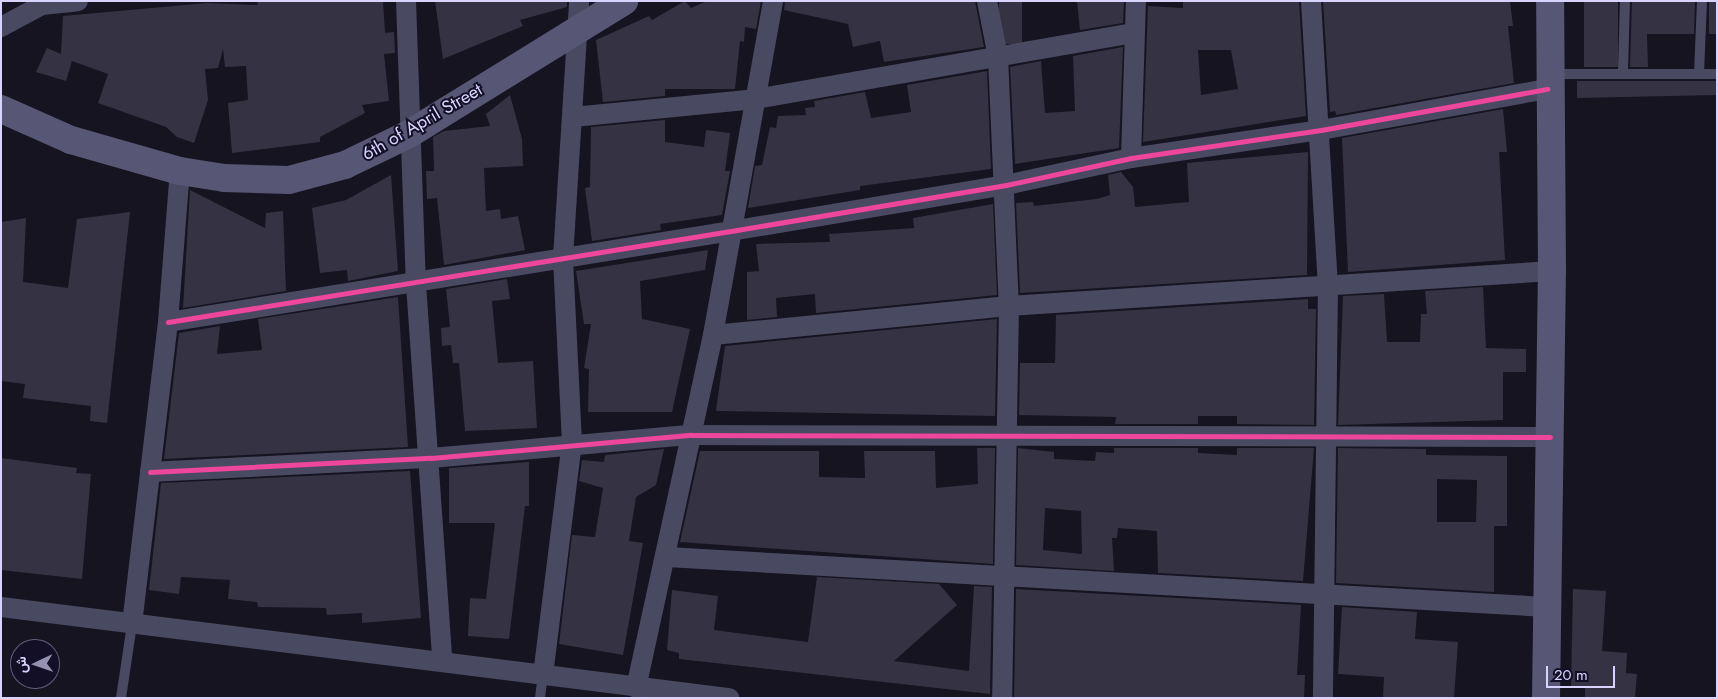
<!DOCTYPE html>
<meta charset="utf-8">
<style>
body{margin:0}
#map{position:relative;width:1718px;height:699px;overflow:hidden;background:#161421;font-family:Jost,Vazirmatn,sans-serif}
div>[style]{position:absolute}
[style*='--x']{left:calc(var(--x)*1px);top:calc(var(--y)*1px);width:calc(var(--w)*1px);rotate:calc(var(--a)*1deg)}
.building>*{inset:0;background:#343243;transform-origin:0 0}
.lane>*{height:10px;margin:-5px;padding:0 5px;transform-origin:5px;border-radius:5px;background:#4a4962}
.street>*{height:20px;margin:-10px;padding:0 10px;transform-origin:10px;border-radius:10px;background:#4a4962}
.secondary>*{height:28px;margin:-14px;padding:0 14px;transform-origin:14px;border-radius:14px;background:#575674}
.cycleway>*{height:5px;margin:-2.5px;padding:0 2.5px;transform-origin:2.5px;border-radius:2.5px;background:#ed469a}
span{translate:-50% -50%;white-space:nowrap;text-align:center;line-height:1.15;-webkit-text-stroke:4px #130f26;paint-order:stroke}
.street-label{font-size:18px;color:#d9d4ff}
.frame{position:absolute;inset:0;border:2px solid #d9d4ff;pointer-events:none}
.north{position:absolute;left:10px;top:639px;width:50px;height:50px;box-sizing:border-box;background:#130f26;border:1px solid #625e7d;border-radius:50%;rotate:267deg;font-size:14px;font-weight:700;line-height:20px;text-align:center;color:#d9d4ff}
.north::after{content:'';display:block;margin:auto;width:18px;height:22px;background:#9591b1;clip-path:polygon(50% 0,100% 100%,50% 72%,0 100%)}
.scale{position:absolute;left:1546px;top:666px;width:69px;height:22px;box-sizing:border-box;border:2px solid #d9d4ff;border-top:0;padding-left:6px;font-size:15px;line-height:18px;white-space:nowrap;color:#d9d4ff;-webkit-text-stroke:4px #130f26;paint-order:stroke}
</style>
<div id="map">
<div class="building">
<div style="clip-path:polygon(257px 1px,383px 1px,385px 33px,394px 32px,395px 53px,384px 54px,389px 101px,362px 105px,365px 113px,320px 137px,320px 142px,232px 153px,228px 103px,248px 100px,246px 66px,225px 67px,223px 49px,218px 68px,205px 69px,208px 100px,194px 143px,177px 137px,166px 127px,98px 103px,108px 74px,72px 61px,66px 81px,36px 72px,47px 48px,61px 54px,63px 16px,207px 3px,258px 5px)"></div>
<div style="clip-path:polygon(435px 1px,567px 1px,567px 7px,520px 20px,523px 26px,443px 59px)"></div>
<div style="clip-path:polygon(685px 1px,691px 8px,707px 1px,761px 1px,756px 29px,745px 27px,744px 42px,740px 41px,735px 89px,665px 89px,665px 96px,603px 102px,596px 40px,649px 16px,652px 20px)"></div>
<div style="clip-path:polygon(785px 1px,975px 1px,984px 47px,884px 62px,880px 41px,853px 47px,848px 24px,784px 10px)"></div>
<div style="left:999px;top:1px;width:23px;height:43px"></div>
<div style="clip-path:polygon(1077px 1px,1124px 1px,1123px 23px,1080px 30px)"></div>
<div style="clip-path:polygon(evenodd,1183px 1px,1299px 1px,1306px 116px,1143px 142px,1148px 6px,1183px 8px,1183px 1px,1198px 50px,1231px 50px,1238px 89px,1201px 95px,1198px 50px)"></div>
<div style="clip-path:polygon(1323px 1px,1510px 1px,1513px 26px,1508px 26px,1514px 83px,1336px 115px,1335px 111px,1330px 112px)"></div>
<div style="left:1584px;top:1px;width:34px;height:66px"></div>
<div style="clip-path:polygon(1632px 1px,1695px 1px,1694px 34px,1647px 34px,1648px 67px,1630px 67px)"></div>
<div style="left:1709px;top:1px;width:8px;height:33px"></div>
<div style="clip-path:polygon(1123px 47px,1119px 148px,1015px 164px,1010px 67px,1041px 61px,1045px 113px,1075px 111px,1073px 56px)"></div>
<div style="clip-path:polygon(987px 71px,991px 169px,860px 186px,860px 190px,748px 208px,755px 166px,762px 165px,770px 127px,776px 128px,778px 116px,806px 115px,805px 108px,815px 107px,814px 101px,865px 92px,871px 118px,911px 112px,907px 85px)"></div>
<div style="clip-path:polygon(1577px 81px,1717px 81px,1717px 95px,1577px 98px)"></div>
<div style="clip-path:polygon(510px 95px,522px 139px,523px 166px,484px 168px,486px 211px,500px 209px,501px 219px,518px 216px,525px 250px,444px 265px,437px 198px,427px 199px,426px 171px,434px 171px,433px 137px,444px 131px,490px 126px,486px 114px)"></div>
<div style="clip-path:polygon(1503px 109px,1507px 152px,1499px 152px,1505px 260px,1348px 272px,1342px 138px)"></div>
<div style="clip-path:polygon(665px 120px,665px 142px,704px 147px,706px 130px,730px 133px,725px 171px,730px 171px,722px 215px,660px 224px,661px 230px,592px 241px,585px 188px,590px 187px,591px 127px)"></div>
<div style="clip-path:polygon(1308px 152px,1307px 275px,1020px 293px,1016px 203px,1033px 202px,1034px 206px,1097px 199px,1110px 195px,1108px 175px,1121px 172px,1133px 187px,1135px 207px,1189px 202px,1187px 163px)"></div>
<div style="clip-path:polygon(391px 175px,398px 271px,348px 281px,347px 270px,320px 273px,312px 208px,346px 200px)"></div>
<div style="clip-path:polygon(190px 190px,265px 228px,266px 213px,283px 211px,286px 291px,183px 308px)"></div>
<div style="clip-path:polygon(993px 204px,997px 295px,816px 313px,815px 294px,776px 298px,777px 317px,747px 320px,747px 272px,759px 271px,756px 244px,830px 242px,829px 234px,914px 228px,913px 218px)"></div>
<div style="clip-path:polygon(130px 212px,107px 423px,90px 421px,91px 406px,23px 398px,25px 384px,1px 381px,1px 222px,26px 218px,23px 282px,68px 288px,77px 219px)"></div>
<div style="clip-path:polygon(708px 250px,705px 270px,640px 281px,642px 319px,690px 329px,672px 412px,588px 412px,589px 369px,584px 368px,591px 324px,584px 324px,576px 271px)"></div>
<div style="clip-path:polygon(507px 279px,510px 299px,492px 301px,498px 363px,533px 361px,537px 428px,465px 431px,459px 363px,453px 363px,451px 345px,442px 346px,441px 328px,450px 327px,446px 289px)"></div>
<div style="clip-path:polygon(1483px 287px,1486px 348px,1526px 349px,1526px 372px,1503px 372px,1503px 420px,1338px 425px,1343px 296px,1384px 294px,1387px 342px,1420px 342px,1421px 314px,1427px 314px,1425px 291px)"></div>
<div style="clip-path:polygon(398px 297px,408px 447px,164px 459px,179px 333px,220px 326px,217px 354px,262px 350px,258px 319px)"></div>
<div style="clip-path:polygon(1308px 299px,1308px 309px,1316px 309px,1314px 425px,1237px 424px,1237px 416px,1198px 416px,1198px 424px,1115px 424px,1116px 417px,1019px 415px,1020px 363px,1055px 363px,1056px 315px)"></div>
<div style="clip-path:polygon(997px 319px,995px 416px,716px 411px,725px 346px)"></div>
<div style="clip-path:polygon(977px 448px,995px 448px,993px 564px,680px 542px,700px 451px,819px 451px,819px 477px,865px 478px,864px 451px,935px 451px,936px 488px,978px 484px)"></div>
<div style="clip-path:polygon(evenodd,1018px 448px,1054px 452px,1054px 459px,1095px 461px,1096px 452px,1114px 453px,1114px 448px,1198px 448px,1198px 453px,1237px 455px,1237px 448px,1314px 448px,1303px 581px,1158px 573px,1157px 531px,1118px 528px,1117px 538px,1112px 538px,1114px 571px,1016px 565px,1018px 448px,1045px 508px,1081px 511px,1082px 554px,1043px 550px,1045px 508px)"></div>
<div style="clip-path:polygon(evenodd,1338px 448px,1426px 449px,1426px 455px,1507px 456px,1507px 526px,1494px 526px,1494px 592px,1336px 583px,1338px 448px,1437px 479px,1477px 480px,1476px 522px,1437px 522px,1437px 479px)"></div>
<div style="clip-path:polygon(664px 449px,656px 485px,636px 497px,629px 541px,643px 543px,623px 655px,559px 644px,572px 535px,595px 537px,603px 488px,579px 481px,582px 460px,604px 462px,605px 455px)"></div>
<div style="clip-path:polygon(1px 458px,77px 468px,76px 473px,91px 474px,82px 579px,1px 570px)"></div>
<div style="clip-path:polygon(529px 462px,529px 506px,525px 506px,509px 639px,468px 636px,470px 598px,486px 599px,495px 523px,449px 523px,449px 468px)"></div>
<div style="clip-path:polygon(410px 471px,421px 618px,362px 623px,362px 613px,327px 615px,326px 608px,258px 607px,257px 602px,228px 599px,230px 580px,181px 577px,179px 594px,149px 590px,161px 483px)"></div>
<div style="clip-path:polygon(817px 577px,939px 584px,957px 605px,894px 661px,969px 671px,974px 586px,992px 587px,990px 694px,679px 659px,679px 653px,667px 650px,672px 590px,718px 596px,714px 630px,808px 642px)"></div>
<div style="clip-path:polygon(1016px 589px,1301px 605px,1297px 675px,1305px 675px,1304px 698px,1014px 698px)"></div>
<div style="clip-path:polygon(1573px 589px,1606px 591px,1602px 651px,1627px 653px,1626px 673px,1637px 674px,1635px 698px,1585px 698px,1585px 688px,1571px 687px)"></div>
<div style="clip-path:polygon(1342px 607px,1417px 612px,1415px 639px,1458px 642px,1454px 698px,1383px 698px,1384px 677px,1338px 674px)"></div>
</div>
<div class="lane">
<div style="--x:1623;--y:71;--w:70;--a:-88.4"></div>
<div style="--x:1699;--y:73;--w:72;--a:-87.6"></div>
<div style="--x:1553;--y:74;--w:164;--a:0"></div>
<div style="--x:121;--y:698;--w:75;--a:-81.5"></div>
<div style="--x:540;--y:698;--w:23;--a:-83"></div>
</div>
<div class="street">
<div style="--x:406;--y:1;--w:283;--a:88"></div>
<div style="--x:416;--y:284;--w:376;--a:86"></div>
<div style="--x:987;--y:1;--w:57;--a:78.9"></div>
<div style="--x:998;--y:57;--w:249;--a:87.5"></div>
<div style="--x:1009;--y:306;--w:392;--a:91"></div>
<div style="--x:1311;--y:1;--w:285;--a:86.6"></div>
<div style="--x:1328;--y:285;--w:413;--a:90.7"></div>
<div style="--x:1;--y:27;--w:47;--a:-28.2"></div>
<div style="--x:42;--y:5;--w:36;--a:-6"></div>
<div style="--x:573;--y:117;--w:183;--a:-5.6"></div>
<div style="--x:755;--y:99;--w:385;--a:-9.9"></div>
<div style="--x:1131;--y:158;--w:157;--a:-88.2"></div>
<div style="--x:168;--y:322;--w:570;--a:-9.18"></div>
<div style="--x:731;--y:231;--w:279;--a:-9.5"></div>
<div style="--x:1006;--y:185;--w:128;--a:-12.2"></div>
<div style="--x:1131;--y:158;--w:192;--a:-8.4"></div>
<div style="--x:1321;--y:130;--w:230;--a:-10.3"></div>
<div style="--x:713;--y:335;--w:297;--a:-5.6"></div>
<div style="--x:1009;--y:306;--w:544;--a:-3.69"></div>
<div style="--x:150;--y:472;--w:281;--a:-2.9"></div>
<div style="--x:431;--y:458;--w:261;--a:-5.1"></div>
<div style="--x:691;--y:435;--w:859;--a:0.13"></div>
<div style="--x:667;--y:557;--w:881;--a:3.25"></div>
<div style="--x:1;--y:607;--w:734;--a:7.13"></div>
<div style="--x:132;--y:624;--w:304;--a:-83.2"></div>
<div style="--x:168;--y:322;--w:151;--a:-85.5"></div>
<div style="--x:543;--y:675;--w:234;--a:-82.9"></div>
<div style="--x:572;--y:443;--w:185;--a:-92.8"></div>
<div style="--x:563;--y:258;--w:257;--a:-86.4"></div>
<div style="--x:636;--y:688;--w:361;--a:-77.7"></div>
<div style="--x:713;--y:335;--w:339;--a:-79.8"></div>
</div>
<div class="secondary">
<div style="--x:1;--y:109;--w:77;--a:23.9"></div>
<div style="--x:71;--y:140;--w:113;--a:15.9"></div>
<div style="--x:180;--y:171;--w:45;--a:9"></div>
<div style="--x:224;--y:178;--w:65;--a:1.8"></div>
<div style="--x:289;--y:180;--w:58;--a:-15"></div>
<div style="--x:345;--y:165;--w:71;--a:-25.8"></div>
<div style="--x:409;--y:134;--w:253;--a:-31.7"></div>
<div style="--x:1546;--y:698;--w:427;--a:-89.2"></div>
<div style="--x:1552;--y:271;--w:270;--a:-90.4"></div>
</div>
<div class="cycleway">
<div style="--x:168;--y:322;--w:570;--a:-9.18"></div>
<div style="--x:731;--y:231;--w:279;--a:-9.5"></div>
<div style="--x:1006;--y:185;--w:128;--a:-12.2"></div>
<div style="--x:1131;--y:158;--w:192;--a:-8.4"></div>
<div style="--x:1321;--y:130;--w:230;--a:-10.3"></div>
<div style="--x:150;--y:472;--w:281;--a:-2.9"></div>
<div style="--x:431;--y:458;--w:261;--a:-5.1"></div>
<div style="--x:691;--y:435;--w:859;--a:0.13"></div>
</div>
<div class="street-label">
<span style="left:422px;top:122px;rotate:-30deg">6th of April Street</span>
</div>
<div class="frame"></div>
<div class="north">ش</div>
<div class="scale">20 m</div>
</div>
